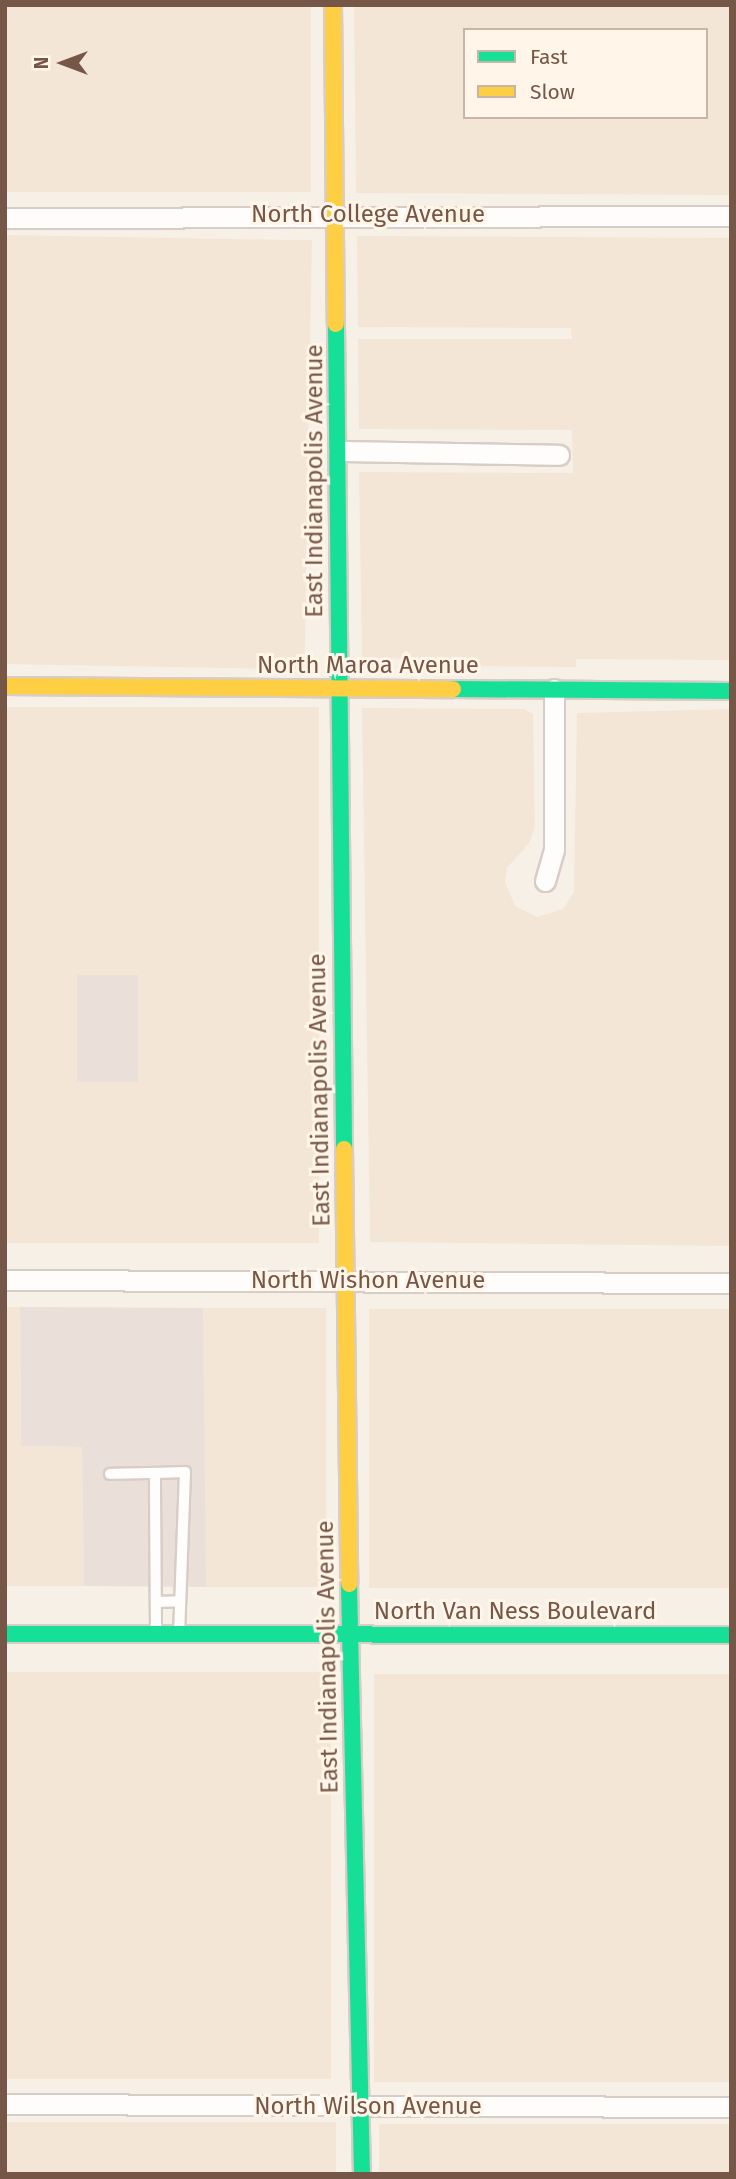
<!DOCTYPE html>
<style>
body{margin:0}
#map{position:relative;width:736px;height:2179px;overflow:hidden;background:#f7f0e7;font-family:"Fira Sans",sans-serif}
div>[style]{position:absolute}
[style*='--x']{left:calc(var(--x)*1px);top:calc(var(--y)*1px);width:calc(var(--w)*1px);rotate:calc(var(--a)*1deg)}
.residential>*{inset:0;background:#f3e6d7;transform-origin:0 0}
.industrial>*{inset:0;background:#eae0d9;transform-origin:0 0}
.roads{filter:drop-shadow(2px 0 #d8cdc6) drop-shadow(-2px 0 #d8cdc6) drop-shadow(0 2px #d8cdc6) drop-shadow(0 -2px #d8cdc6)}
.lane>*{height:10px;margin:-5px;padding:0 5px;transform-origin:5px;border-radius:5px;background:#fefdfb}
.street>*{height:19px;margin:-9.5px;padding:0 9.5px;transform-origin:9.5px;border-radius:9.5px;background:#fefdfb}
.fast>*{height:16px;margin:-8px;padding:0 8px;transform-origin:8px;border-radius:8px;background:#16e098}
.slow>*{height:16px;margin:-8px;padding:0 8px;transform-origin:8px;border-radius:8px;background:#ffcf43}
span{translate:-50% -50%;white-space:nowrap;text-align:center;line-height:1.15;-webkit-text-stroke:6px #fff5e9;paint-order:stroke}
.street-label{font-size:24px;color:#765647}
.frame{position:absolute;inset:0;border:7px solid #765647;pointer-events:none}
.legend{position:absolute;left:463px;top:28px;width:245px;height:91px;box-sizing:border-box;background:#fff5e9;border:2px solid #c8b5a8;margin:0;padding:9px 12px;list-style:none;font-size:21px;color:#765647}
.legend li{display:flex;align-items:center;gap:14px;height:35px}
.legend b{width:35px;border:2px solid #c8b5a8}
.north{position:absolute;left:28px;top:28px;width:70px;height:70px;-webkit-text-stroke:5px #fff5e9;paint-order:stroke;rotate:270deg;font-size:19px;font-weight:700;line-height:28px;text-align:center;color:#765647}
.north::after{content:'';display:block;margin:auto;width:24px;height:32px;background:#765647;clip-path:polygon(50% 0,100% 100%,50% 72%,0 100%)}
</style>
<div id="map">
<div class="residential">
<div style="left:5px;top:5px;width:306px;height:187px"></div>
<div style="clip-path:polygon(evenodd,354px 5px,731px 5px,731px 195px,356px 193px,354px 5px,465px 30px,706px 30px,706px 117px,465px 117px,465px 30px)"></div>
<div style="left:5px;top:235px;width:307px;height:429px;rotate:1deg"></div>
<div style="clip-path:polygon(357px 236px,731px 238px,731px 660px,576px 659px,576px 667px,433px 666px,433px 659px,362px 658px,359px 472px,573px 473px,572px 430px,359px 429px,358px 339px,572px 339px,571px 328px,358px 327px)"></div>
<div style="left:5px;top:707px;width:314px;height:536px"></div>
<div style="clip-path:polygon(362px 708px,524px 709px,533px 714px,535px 827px,529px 843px,507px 868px,505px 882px,515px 906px,537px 917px,563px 909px,574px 892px,577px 713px,731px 709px,731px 1246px,370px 1242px)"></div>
<div style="clip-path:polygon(5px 1307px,20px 1307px,21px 1446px,82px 1447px,84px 1586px,5px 1586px)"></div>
<div style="left:203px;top:1308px;width:123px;height:279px"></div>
<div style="left:369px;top:1309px;width:362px;height:279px"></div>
<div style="left:5px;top:1672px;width:326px;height:407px"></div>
<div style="left:374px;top:1674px;width:357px;height:408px"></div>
<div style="left:5px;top:2122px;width:331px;height:52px"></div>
<div style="left:379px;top:2124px;width:352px;height:50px"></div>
</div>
<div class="industrial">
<div style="left:77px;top:975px;width:61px;height:107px"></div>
<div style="clip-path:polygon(20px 1307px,203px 1308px,206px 1587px,84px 1586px,82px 1447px,21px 1446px)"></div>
</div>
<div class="roads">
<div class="lane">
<div style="--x:110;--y:1474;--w:45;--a:-1.3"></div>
<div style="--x:156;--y:1602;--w:24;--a:-2"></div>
<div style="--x:156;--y:1632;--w:159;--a:-90.4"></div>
<div style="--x:155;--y:1473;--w:30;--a:-2"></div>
<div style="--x:185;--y:1472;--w:161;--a:92.1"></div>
</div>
<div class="street">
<div style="--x:5;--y:218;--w:726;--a:-0.16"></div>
<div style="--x:338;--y:451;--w:221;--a:1"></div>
<div style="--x:545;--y:881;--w:32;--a:-74"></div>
<div style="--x:554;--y:850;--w:161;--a:-90"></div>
<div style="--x:5;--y:1280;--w:726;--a:0.24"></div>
<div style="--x:5;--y:2104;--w:726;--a:0.24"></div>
</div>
<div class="fast">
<div style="--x:336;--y:324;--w:825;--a:89.44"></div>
<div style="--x:453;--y:689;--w:278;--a:0.4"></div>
<div style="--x:349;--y:1584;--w:590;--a:88.74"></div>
<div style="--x:5;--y:1634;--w:726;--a:0.08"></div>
</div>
<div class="slow">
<div style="--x:333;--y:5;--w:319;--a:89.5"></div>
<div style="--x:5;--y:686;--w:448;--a:0.4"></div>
<div style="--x:344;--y:1149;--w:435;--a:89.3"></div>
</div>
</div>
<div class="street-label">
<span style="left:368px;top:215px">North College Avenue</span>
<span style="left:315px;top:481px;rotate:-90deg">East Indianapolis Avenue</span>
<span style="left:368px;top:666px">North Maroa Avenue</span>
<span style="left:320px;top:1090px;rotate:-91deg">East Indianapolis Avenue</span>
<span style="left:368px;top:1281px">North Wishon Avenue</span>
<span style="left:515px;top:1612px">North Van Ness Boulevard</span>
<span style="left:328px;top:1657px;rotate:-91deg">East Indianapolis Avenue</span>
<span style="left:368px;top:2107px">North Wilson Avenue</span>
</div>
<div class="frame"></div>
<ul class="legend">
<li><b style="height:9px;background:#16e098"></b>Fast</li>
<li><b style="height:9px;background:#ffcf43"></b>Slow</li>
</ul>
<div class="north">N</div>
</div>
